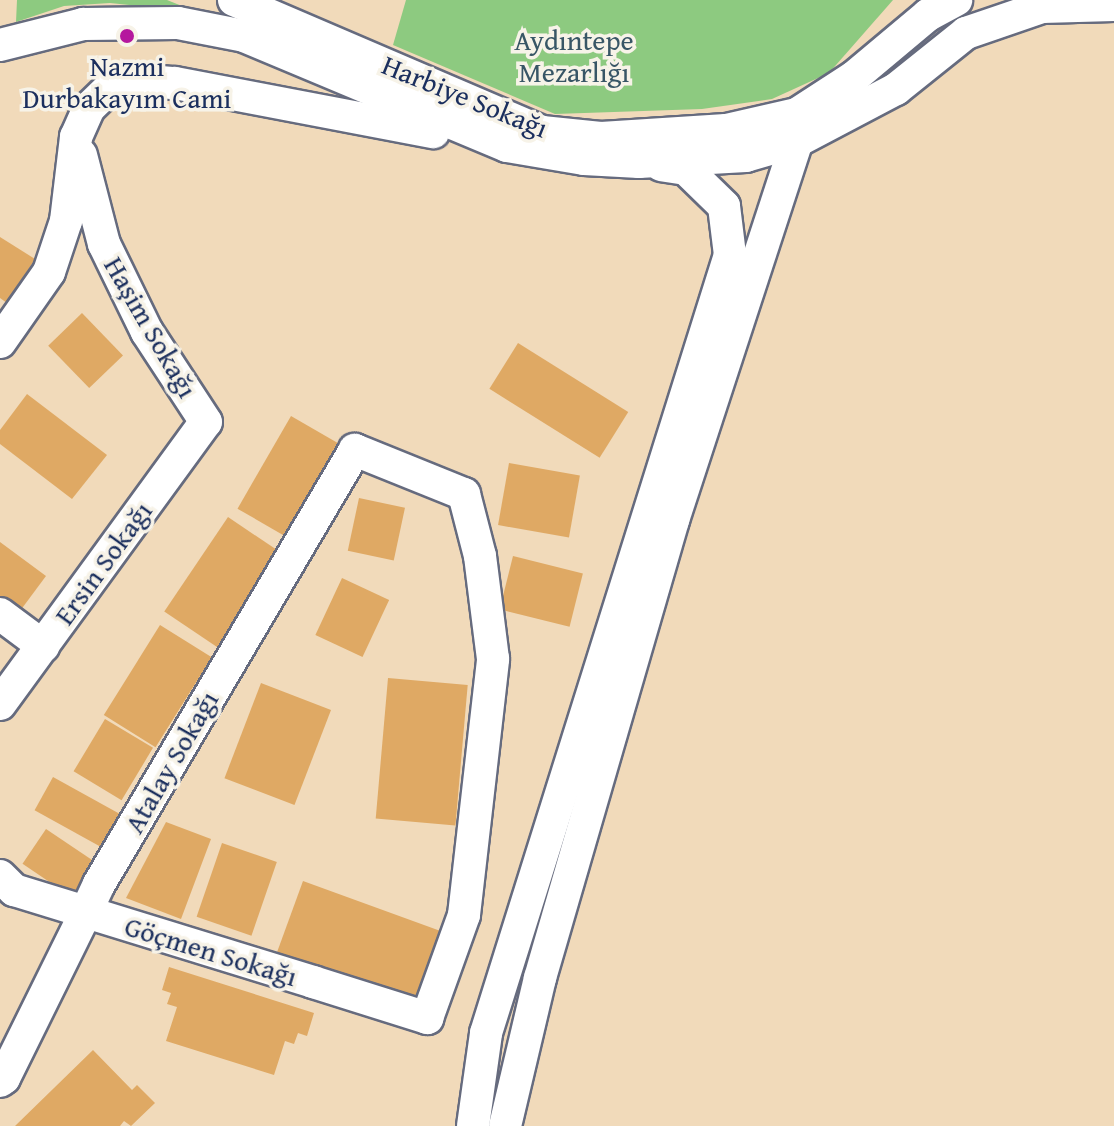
<!DOCTYPE html>
<meta charset="utf-8">
<style>
body{margin:0}
#map{position:relative;width:1114px;height:1126px;overflow:hidden;background:#f1daba;font-family:"Gentium Book Plus",serif}
div>[style]{position:absolute}
[style*='--x']{left:calc(var(--x)*1px);top:calc(var(--y)*1px);width:calc(var(--w)*1px);rotate:calc(var(--a)*1deg)}
.green>*{inset:0;background:#8dca80}
.building>*{inset:0;background:#dfa964;transform-origin:0 0}
.roads{filter:drop-shadow(2px 0 #666b7e) drop-shadow(-2px 0 #666b7e) drop-shadow(0 2px #666b7e) drop-shadow(0 -2px #666b7e)}
.minor>*{height:32px;margin:-16px;padding:0 16px;transform-origin:16px;border-radius:16px;background:#fff}
.dots>*{width:22px;height:22px;translate:-50% -50%;box-sizing:border-box;border:4px solid #f7f3e8;border-radius:50%}
span{translate:-50% -50%;white-space:nowrap;text-align:center;line-height:1.15;-webkit-text-stroke:7px #f7f3e8;paint-order:stroke}
.park-label{font-size:28px;color:#385666}
.poi-label{font-size:28px;color:#1b2f5e}
.street-label{font-size:28px;color:#1b2f5e}
</style>
<div id="map">
<div class="green">
<div style="clip-path:polygon(17px 0,167px 0,197px 12px,110px 3px,64px 6px,16px 22px)"></div>
<div style="clip-path:polygon(406px 0,893px 0,829px 73px,772px 99px,702px 109px,555px 114px,393px 45px)"></div>
</div>
<div class="building">
<div style="clip-path:polygon(0 237px,35px 259px,7px 303px,0 298px)"></div>
<div style="left:82px;top:313px;width:59px;height:47px;rotate:46deg"></div>
<div style="left:518px;top:343px;width:130px;height:54px;rotate:32deg"></div>
<div style="clip-path:polygon(27px 394px,107px 455px,72px 499px,0 444px,0 430px)"></div>
<div style="left:291px;top:416px;width:54px;height:107px;rotate:30deg"></div>
<div style="left:509px;top:463px;width:72px;height:63px;rotate:10deg"></div>
<div style="left:359px;top:498px;width:47px;height:54px;rotate:12deg"></div>
<div style="left:228px;top:517px;width:65px;height:114px;rotate:34deg"></div>
<div style="clip-path:polygon(0 542px,46px 576px,20px 611px,0 597px)"></div>
<div style="left:513px;top:556px;width:72px;height:55px;rotate:14deg"></div>
<div style="left:342px;top:578px;width:52px;height:63px;rotate:25deg"></div>
<div style="left:160px;top:625px;width:61px;height:106px;rotate:32deg"></div>
<div style="left:388px;top:678px;width:80px;height:141px;rotate:5deg"></div>
<div style="left:261px;top:683px;width:75px;height:102px;rotate:21deg"></div>
<div style="left:105px;top:719px;width:56px;height:61px;rotate:31deg"></div>
<div style="left:53px;top:777px;width:76px;height:38px;rotate:29deg"></div>
<div style="clip-path:polygon(166px 822px,211px 839px,181px 919px,126px 898px)"></div>
<div style="left:46px;top:829px;width:61px;height:42px;rotate:34deg"></div>
<div style="left:222px;top:843px;width:58px;height:78px;rotate:19deg"></div>
<div style="left:303px;top:881px;width:150px;height:77px;rotate:20deg"></div>
<div style="clip-path:polygon(169px 967px,314px 1013px,307px 1036px,298px 1033px,294px 1044px,285px 1041px,274px 1075px,166px 1041px,177px 1007px,167px 1004px,171px 993px,162px 990px)"></div>
<div style="clip-path:polygon(93px 1050px,132px 1090px,137px 1085px,155px 1103px,131px 1126px,124px 1121px,120px 1126px,15px 1126px)"></div>
</div>
<div class="roads">
<div class="minor">
<div style="--x:234;--y:0;--w:335;--a:23.2"></div>
<div style="--x:542;--y:132;--w:59;--a:5.8"></div>
<div style="--x:601;--y:138;--w:125;--a:-3.7"></div>
<div style="--x:726;--y:130;--w:73;--a:-12.7"></div>
<div style="--x:797;--y:114;--w:68;--a:-33"></div>
<div style="--x:854;--y:77;--w:97;--a:-40"></div>
<div style="--x:928;--y:15;--w:32;--a:-28"></div>
<div style="--x:0;--y:45;--w:86;--a:-14.2"></div>
<div style="--x:83;--y:24;--w:95;--a:-0.6"></div>
<div style="--x:178;--y:23;--w:67;--a:11.1"></div>
<div style="--x:244;--y:36;--w:285;--a:22.7"></div>
<div style="--x:507;--y:146;--w:78;--a:9.6"></div>
<div style="--x:584;--y:159;--w:55;--a:3.1"></div>
<div style="--x:639;--y:162;--w:107;--a:-3.2"></div>
<div style="--x:746;--y:156;--w:53;--a:-16.4"></div>
<div style="--x:797;--y:141;--w:112;--a:-27.7"></div>
<div style="--x:896;--y:89;--w:90;--a:-38.7"></div>
<div style="--x:966;--y:33;--w:80;--a:-18.9"></div>
<div style="--x:1042;--y:7;--w:72;--a:-1.6"></div>
<div style="--x:0;--y:342;--w:85;--a:-55"></div>
<div style="--x:49;--y:272;--w:54;--a:-71.6"></div>
<div style="--x:66;--y:221;--w:85;--a:-83.2"></div>
<div style="--x:76;--y:137;--w:32;--a:-66"></div>
<div style="--x:89;--y:108;--w:29;--a:-44"></div>
<div style="--x:110;--y:88;--w:28;--a:-17"></div>
<div style="--x:137;--y:80;--w:38;--a:5"></div>
<div style="--x:175;--y:83;--w:263;--a:10.8"></div>
<div style="--x:0;--y:614;--w:54;--a:36.7"></div>
<div style="--x:0;--y:704;--w:349;--a:-53.9"></div>
<div style="--x:206;--y:422;--w:108;--a:-123.2"></div>
<div style="--x:147;--y:332;--w:98;--a:-116"></div>
<div style="--x:104;--y:244;--w:92;--a:-104.5"></div>
<div style="--x:0;--y:876;--w:20;--a:45"></div>
<div style="--x:14;--y:890;--w:75;--a:17"></div>
<div style="--x:86;--y:912;--w:238;--a:17.1"></div>
<div style="--x:313;--y:982;--w:120;--a:17.5"></div>
<div style="--x:427;--y:1018;--w:109;--a:-70.2"></div>
<div style="--x:464;--y:915;--w:258;--a:-83.5"></div>
<div style="--x:493;--y:659;--w:104;--a:-97.2"></div>
<div style="--x:480;--y:556;--w:64;--a:-104.5"></div>
<div style="--x:464;--y:494;--w:118;--a:-158"></div>
<div style="--x:355;--y:450;--w:504;--a:120.53"></div>
<div style="--x:99;--y:884;--w:31;--a:115"></div>
<div style="--x:86;--y:912;--w:185;--a:116.3"></div>
<div style="--x:4;--y:1078;--w:5;--a:143"></div>
<div style="--x:473;--y:1126;--w:94;--a:-82"></div>
<div style="--x:486;--y:1033;--w:815;--a:-72.59"></div>
<div style="--x:730;--y:255;--w:49;--a:-97"></div>
<div style="--x:724;--y:206;--w:53;--a:-135.8"></div>
<div style="--x:686;--y:169;--w:25;--a:-171"></div>
<div style="--x:505;--y:1126;--w:152;--a:-76.7"></div>
<div style="--x:540;--y:978;--w:477;--a:-73.8"></div>
<div style="--x:673;--y:520;--w:399;--a:-71.9"></div>
</div>
</div>
<div class="dots">
<div style="left:127px;top:36px;background:#b5179e"></div>
</div>
<div class="park-label">
<span style="left:574px;top:56px">Aydıntepe<br>Mezarlığı</span>
</div>
<div class="poi-label">
<span style="left:127px;top:82px">Nazmi<br>Durbakayım Cami</span>
</div>
<div class="street-label">
<span style="left:465px;top:96px;rotate:22deg">Harbiye Sokağı</span>
<span style="left:151px;top:327px;rotate:60deg">Haşim Sokağı</span>
<span style="left:103px;top:563px;rotate:-54deg">Ersin Sokağı</span>
<span style="left:171px;top:762px;rotate:-60deg">Atalay Sokağı</span>
<span style="left:211px;top:951px;rotate:17deg">Göçmen Sokağı</span>
</div>
</div>
